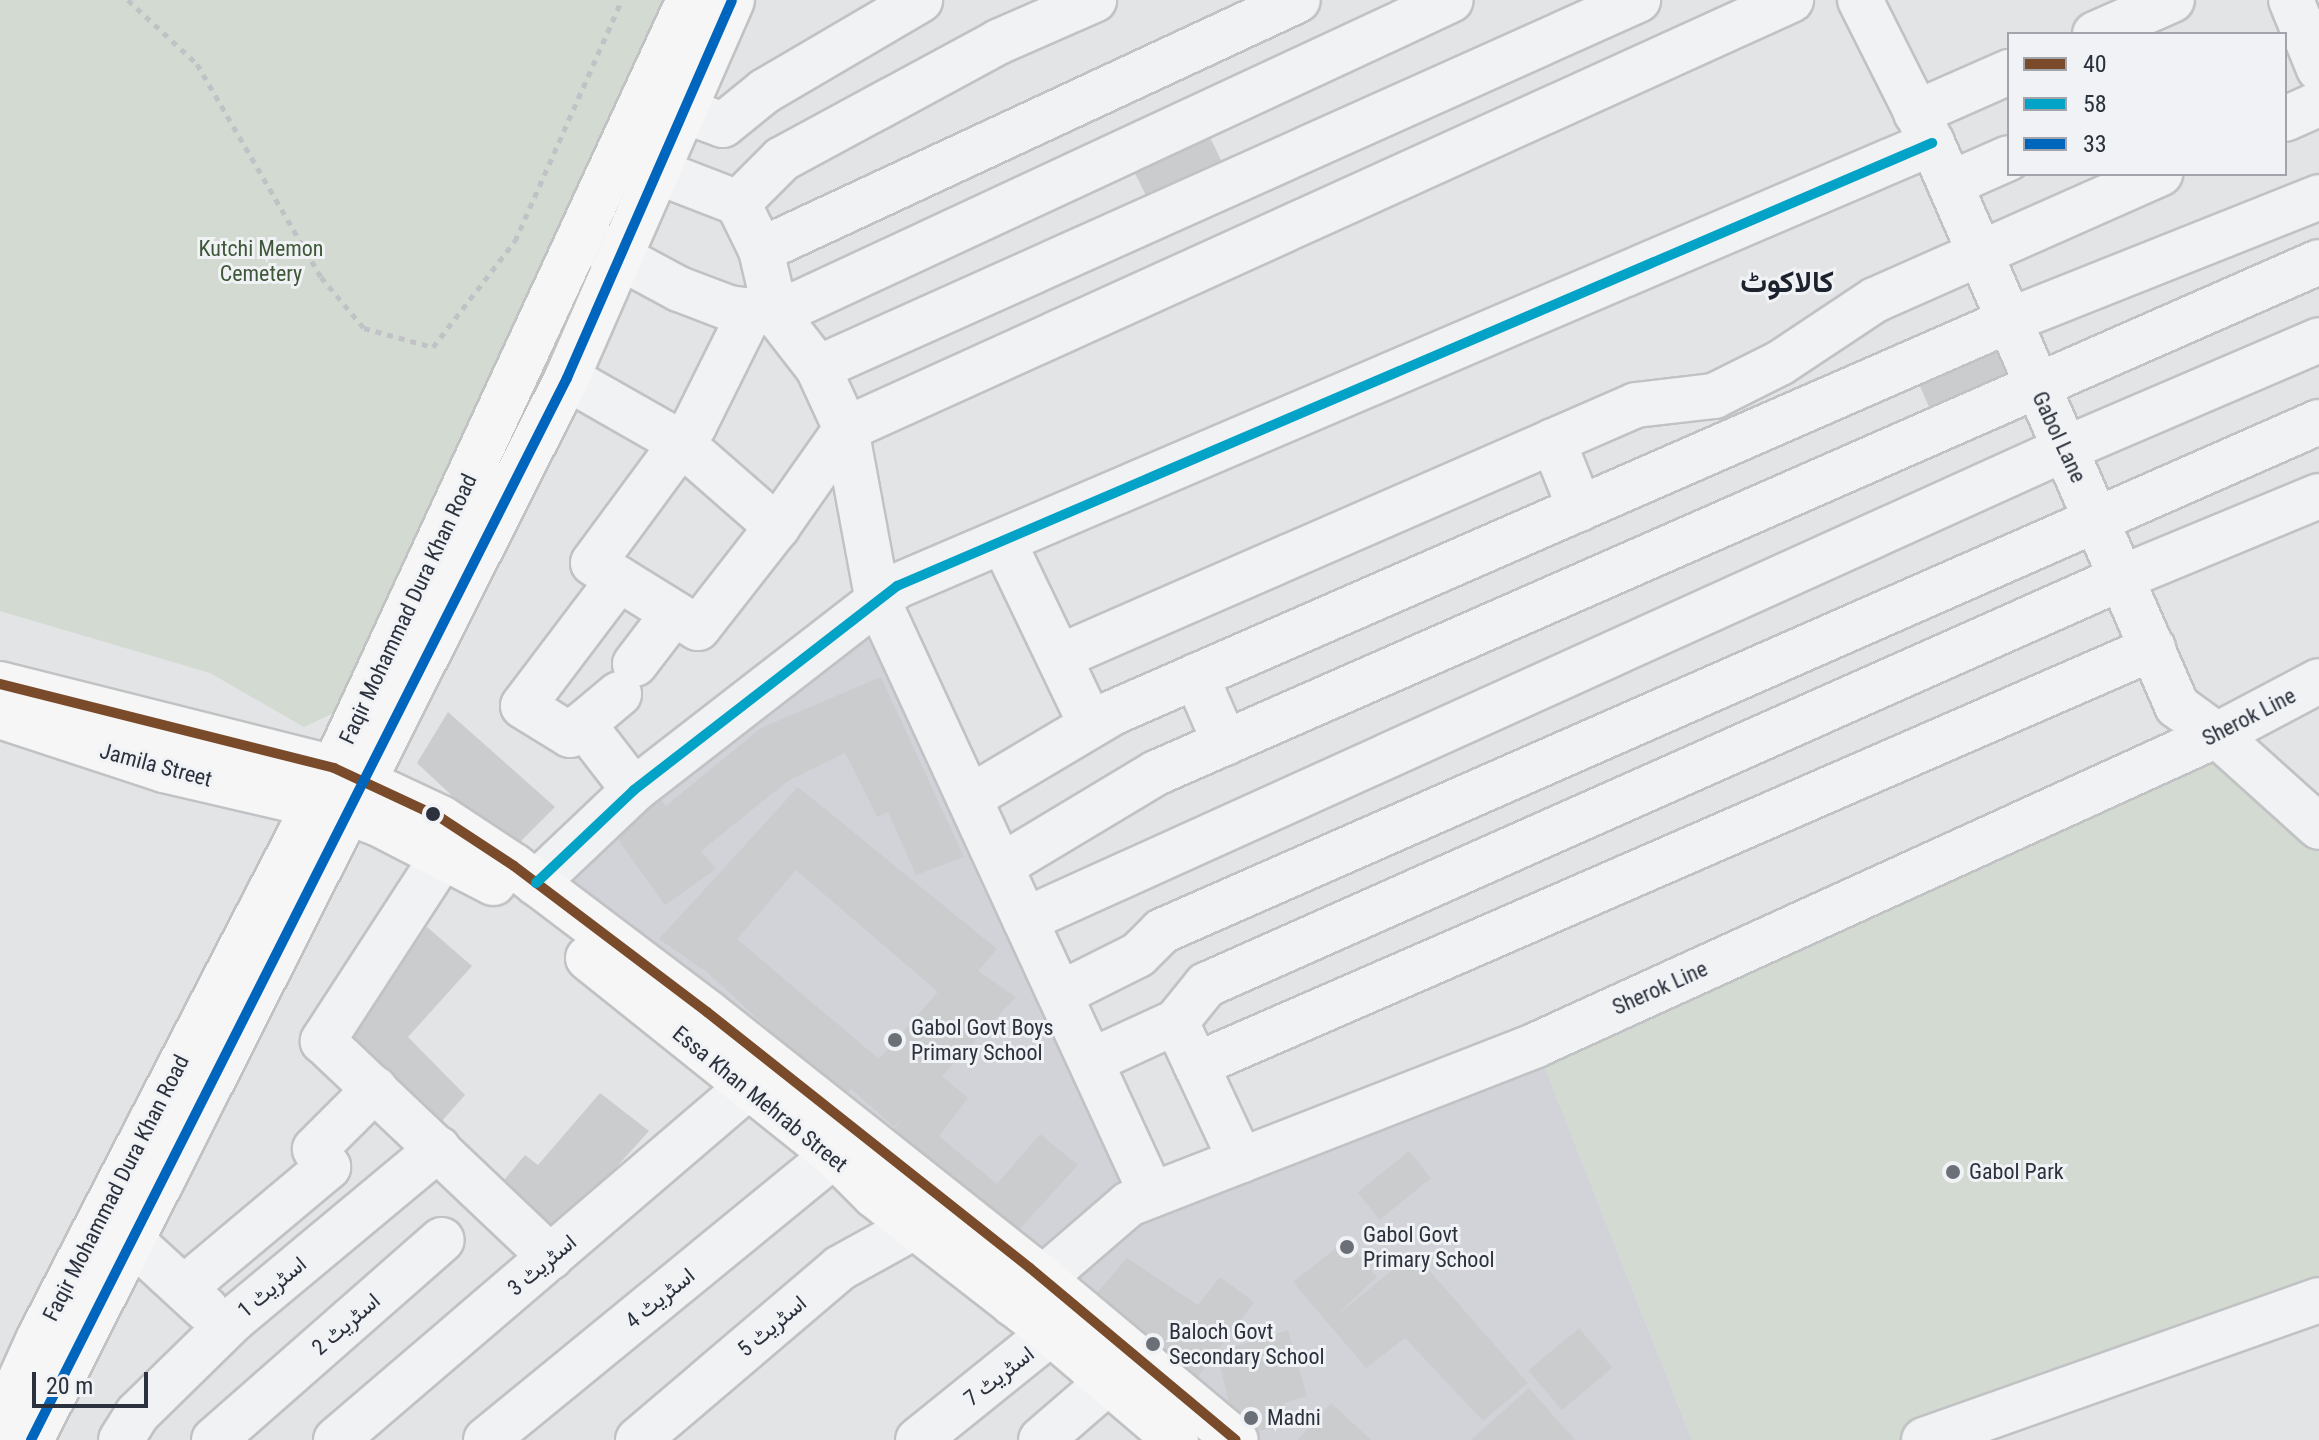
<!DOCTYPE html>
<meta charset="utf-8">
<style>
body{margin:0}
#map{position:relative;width:2319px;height:1440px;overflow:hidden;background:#e2e4e6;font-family:"Roboto Condensed",Vazirmatn,sans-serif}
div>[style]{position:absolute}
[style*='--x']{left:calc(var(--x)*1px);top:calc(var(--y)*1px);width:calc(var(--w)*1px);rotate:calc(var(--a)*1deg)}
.built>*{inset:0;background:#d1d3d9}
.green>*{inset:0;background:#d3dad2}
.building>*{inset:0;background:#caccce;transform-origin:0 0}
.path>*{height:5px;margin-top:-2.5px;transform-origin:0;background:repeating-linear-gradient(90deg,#c0c2c5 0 6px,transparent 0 12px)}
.roads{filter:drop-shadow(2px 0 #c0c2c4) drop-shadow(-2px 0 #c0c2c4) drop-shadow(0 2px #c0c2c4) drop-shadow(0 -2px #c0c2c4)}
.minor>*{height:44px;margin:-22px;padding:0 22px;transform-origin:22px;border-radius:22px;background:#f1f2f3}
.major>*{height:44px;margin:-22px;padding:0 22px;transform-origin:22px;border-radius:22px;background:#f6f6f6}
.bus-1>*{height:10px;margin:-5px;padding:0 5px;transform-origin:5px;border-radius:5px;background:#7a4b2a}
.bus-2>*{height:10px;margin:-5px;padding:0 5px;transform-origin:5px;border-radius:5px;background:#02a3c7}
.bus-3>*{height:10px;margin:-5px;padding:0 5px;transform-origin:5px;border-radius:5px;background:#0065bd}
.dots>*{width:22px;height:22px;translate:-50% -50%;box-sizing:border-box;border:4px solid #f0f2f5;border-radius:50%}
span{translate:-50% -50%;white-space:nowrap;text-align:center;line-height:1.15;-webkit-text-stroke:6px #f0f2f5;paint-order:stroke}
.park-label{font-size:22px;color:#3f5839}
.street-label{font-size:22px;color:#2b323d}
.poi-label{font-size:22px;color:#2b323d}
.left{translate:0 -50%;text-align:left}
.district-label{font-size:30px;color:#1d232e;font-weight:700}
.legend{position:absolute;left:2007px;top:32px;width:280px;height:144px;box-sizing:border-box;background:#f0f2f5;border:2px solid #a1a5ab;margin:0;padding:10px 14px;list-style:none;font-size:24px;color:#2b323d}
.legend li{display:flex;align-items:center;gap:16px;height:40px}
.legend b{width:40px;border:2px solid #a1a5ab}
.scale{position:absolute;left:32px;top:1372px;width:116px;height:36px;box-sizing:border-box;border:4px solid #2b323d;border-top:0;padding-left:10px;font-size:24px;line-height:28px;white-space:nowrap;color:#2b323d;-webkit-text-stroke:6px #f0f2f5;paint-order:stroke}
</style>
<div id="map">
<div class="built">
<div style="clip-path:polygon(878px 601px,1152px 1195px,1536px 1045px,1692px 1440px,1199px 1440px,1029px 1290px,511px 885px)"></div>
</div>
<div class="green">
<div style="clip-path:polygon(0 0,667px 0,338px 711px,304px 727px,210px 673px,0 611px)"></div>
<div style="clip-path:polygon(2217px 735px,2319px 833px,2319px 1300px,1924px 1440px,1692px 1440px,1536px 1045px)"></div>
</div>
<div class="building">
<div style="left:1200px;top:117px;width:72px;height:83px;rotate:64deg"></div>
<div style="left:2008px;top:322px;width:67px;height:106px;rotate:67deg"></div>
<div style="clip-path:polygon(881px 677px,964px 857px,916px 875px,888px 812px,877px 817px,845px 753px,788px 781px,701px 851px,716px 869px,665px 905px,611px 830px,657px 794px,666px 806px,761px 728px)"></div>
<div style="clip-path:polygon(448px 712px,555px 807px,511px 851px,417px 763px)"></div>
<div style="clip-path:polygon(evenodd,798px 787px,997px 949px,978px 971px,1016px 997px,942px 1076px,968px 1098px,939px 1136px,997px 1184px,1040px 1134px,1078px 1165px,1016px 1233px,887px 1137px,909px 1111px,894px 1127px,851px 1089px,843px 1098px,708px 973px,659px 939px,798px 787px,796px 870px,938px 992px,879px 1059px,737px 939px,796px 870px)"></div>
<div style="clip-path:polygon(427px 927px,472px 966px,408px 1037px,465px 1095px,426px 1139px,323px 1041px)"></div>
<div style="clip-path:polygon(600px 1093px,649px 1131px,549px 1242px,494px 1192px,525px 1155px,538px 1165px)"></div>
<div style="left:1409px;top:1151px;width:35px;height:66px;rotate:51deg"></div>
<div style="clip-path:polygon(1346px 1240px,1377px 1277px,1332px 1319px,1414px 1253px,1528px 1383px,1483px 1421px,1405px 1338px,1366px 1368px,1293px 1282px)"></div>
<div style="clip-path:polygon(1127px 1258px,1198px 1305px,1220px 1277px,1254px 1302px,1190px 1387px,1084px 1308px)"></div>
<div style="left:1579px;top:1328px;width:52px;height:66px;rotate:50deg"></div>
<div style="clip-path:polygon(1288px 1330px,1307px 1396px,1284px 1403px,1289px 1423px,1237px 1437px,1217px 1352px)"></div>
<div style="clip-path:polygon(1529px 1388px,1575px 1440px,1471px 1440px)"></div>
<div style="clip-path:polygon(1331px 1403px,1371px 1440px,1298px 1440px)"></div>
</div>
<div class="path">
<div style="--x:128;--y:0;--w:94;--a:42.8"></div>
<div style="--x:197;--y:64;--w:246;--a:59.8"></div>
<div style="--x:321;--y:277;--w:67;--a:49.9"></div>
<div style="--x:364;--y:328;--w:72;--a:15.4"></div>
<div style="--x:433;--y:347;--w:134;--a:-52.3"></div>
<div style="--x:515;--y:241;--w:264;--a:-66.1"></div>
</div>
<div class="roads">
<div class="minor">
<div style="--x:1860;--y:0;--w:160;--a:63.3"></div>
<div style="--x:1932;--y:143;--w:614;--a:66.48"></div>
<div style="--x:2177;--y:706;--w:49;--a:35.9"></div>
<div style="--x:2217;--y:735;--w:137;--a:42"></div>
<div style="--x:2291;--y:0;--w:74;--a:67.9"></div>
<div style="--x:2095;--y:34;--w:84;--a:-23.8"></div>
<div style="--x:685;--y:111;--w:40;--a:20.2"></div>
<div style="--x:723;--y:125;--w:54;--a:-39"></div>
<div style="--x:765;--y:91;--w:180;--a:-30.4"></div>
<div style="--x:1916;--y:113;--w:102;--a:-23.8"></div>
<div style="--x:2285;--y:119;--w:37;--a:-24"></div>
<div style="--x:658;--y:172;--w:86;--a:21.2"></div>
<div style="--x:738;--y:203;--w:52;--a:63.9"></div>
<div style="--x:761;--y:250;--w:66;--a:76.8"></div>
<div style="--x:776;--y:314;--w:744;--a:-24.95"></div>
<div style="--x:1950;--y:184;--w:64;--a:-23.8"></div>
<div style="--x:738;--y:203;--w:62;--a:-45"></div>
<div style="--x:782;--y:159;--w:246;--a:-28.4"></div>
<div style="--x:998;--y:42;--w:105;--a:-23.6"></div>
<div style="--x:586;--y:239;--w:106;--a:28.3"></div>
<div style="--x:679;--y:289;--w:53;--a:20.8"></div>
<div style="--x:729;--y:308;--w:47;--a:7.3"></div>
<div style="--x:776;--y:314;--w:68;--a:52.1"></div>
<div style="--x:818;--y:368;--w:67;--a:65.3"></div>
<div style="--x:846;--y:429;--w:175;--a:79.5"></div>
<div style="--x:878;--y:601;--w:654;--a:65.24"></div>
<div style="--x:761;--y:250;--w:592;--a:-24.96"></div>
<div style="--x:751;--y:311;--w:128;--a:116.4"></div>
<div style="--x:694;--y:426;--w:170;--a:126.4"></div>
<div style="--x:593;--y:563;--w:123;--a:31.8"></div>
<div style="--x:698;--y:628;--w:128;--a:-52"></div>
<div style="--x:777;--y:527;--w:120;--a:-54.9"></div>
<div style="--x:846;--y:429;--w:1038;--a:-24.42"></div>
<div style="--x:818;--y:368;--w:899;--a:-24.17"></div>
<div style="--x:567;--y:378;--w:131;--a:29.7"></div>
<div style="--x:681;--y:443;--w:128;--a:41.2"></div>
<div style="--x:1553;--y:441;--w:73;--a:68.3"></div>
<div style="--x:1003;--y:541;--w:204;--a:64.4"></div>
<div style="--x:619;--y:579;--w:159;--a:127.1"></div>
<div style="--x:523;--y:706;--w:55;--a:31.7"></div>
<div style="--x:570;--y:735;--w:64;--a:-39.9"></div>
<div style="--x:1059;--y:657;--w:630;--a:-23.59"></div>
<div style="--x:1636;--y:405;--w:79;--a:-6.6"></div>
<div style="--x:1714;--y:396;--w:74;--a:-26.6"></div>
<div style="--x:1780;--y:363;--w:114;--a:-33.6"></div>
<div style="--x:1875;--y:300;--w:312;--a:-23.9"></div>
<div style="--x:635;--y:664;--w:64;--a:-52.6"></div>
<div style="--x:1196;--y:676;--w:73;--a:66.6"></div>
<div style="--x:583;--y:724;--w:83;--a:52.3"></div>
<div style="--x:969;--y:798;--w:166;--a:-30.7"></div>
<div style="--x:1112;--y:713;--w:978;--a:-23.63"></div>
<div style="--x:2008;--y:321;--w:335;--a:-21.7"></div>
<div style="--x:443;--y:856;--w:221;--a:123"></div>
<div style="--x:323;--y:1041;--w:314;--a:43.5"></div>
<div style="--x:1001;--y:866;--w:181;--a:-31"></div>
<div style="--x:1156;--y:773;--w:1270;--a:-23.72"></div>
<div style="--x:536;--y:883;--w:135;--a:-43.5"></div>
<div style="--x:634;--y:790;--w:333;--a:-37.8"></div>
<div style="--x:897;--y:586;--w:1126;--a:-23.17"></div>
<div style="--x:1025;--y:920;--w:1142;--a:-24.37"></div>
<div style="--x:2065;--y:449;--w:276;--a:-23.2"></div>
<div style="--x:1060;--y:994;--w:87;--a:-26.6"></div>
<div style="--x:1138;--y:955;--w:34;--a:-45"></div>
<div style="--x:1162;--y:931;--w:1264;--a:-23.75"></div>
<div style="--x:1176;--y:1022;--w:48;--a:-51"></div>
<div style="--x:1206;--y:985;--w:1001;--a:-23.98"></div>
<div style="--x:2121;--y:578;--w:214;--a:-22.5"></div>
<div style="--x:1091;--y:1061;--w:94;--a:-24.6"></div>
<div style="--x:1176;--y:1022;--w:153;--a:64.9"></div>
<div style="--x:1196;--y:1065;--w:1044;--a:-23.54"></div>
<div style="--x:132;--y:1241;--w:100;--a:42.6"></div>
<div style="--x:185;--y:1287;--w:187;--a:-40"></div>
<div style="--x:328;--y:1167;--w:22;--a:-126"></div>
<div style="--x:315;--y:1149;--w:85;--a:-45"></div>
<div style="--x:1013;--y:1304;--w:153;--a:-40.8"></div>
<div style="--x:1129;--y:1204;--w:437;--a:-21.3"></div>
<div style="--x:1536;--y:1045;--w:748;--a:-24.48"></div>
<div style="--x:2217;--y:735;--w:115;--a:-27.9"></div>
<div style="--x:121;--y:1440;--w:31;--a:-58"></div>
<div style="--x:137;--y:1414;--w:136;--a:-44.4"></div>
<div style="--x:234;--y:1319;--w:266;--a:-39.8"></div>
<div style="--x:214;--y:1440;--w:303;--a:-41.3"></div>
<div style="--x:336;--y:1440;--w:541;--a:-40.58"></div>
<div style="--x:486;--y:1440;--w:450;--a:-39.3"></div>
<div style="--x:638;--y:1440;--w:265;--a:-40.4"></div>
<div style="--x:840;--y:1268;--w:87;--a:-28.9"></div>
<div style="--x:918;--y:1440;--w:207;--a:-38.9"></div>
<div style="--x:1041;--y:1440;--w:90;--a:-40.9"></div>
<div style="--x:1924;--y:1440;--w:419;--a:-19.5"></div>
</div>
<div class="major">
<div style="--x:0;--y:684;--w:344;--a:14.1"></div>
<div style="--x:334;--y:768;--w:118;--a:25"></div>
<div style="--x:441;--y:818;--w:87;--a:33.3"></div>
<div style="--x:514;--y:866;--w:242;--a:37.1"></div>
<div style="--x:707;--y:1012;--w:412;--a:38.4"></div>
<div style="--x:1030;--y:1268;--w:268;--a:39.9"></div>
<div style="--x:0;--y:716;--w:173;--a:18.2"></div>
<div style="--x:164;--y:770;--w:190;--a:13.1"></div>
<div style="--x:349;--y:813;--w:30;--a:20"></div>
<div style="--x:377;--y:823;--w:131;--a:27.3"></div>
<div style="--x:588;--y:958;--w:315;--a:38.7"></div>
<div style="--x:834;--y:1155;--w:58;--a:45"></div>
<div style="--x:875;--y:1196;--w:224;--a:37.9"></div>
<div style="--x:1052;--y:1334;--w:163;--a:40.5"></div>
<div style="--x:0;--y:1424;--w:94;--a:-65.6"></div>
<div style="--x:39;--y:1338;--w:642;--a:-62.64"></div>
<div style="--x:334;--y:768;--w:846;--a:-65.19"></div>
<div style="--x:31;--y:1440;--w:1190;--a:-63.22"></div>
<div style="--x:567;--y:378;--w:412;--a:-66.4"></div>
</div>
</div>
<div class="bus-1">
<div style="--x:0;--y:684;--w:344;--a:14.1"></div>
<div style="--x:334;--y:768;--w:118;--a:25"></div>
<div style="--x:441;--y:818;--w:87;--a:33.3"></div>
<div style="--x:514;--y:866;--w:242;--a:37.1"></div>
<div style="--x:707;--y:1012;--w:412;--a:38.4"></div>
<div style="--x:1030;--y:1268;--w:268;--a:39.9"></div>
</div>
<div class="bus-2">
<div style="--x:536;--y:883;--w:135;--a:-43.5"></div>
<div style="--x:634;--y:790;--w:333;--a:-37.8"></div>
<div style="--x:897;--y:586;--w:1126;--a:-23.17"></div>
</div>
<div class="bus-3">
<div style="--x:31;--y:1440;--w:1190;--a:-63.22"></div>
<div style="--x:567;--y:378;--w:412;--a:-66.4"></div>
</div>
<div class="dots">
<div style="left:433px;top:814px;background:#2b323d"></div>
<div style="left:895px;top:1040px;background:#6b7078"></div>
<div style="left:1953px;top:1172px;background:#6b7078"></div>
<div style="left:1347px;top:1247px;background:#6b7078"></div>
<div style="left:1153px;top:1344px;background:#6b7078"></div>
<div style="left:1251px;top:1418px;background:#6b7078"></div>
</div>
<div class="park-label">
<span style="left:261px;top:261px">Kutchi Memon<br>Cemetery</span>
</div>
<div class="street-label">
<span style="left:2059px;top:437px;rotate:65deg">Gabol Lane</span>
<span style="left:408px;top:609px;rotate:-65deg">Faqir Mohammad Dura Khan Road</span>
<span style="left:2249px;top:717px;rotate:-27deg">Sherok Line</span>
<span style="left:156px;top:765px;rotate:15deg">Jamila Street</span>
<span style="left:1660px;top:988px;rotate:-24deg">Sherok Line</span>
<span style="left:760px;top:1099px;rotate:39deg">Essa Khan Mehrab Street</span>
<span style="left:116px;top:1188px;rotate:-63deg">Faqir Mohammad Dura Khan Road</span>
<span style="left:542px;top:1265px;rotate:-40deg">اسٹریٹ 3</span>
<span style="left:272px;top:1287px;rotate:-40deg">اسٹریٹ 1</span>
<span style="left:660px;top:1298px;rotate:-39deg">اسٹریٹ 4</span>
<span style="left:346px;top:1324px;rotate:-41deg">اسٹریٹ 2</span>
<span style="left:772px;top:1326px;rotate:-40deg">اسٹریٹ 5</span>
<span style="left:999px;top:1376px;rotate:-38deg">اسٹریٹ 7</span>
</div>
<div class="poi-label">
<span class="left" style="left:911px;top:1040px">Gabol Govt Boys<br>Primary School</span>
<span class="left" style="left:1969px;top:1172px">Gabol Park</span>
<span class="left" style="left:1363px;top:1247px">Gabol Govt<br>Primary School</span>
<span class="left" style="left:1169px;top:1344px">Baloch Govt<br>Secondary School</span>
<span class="left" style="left:1267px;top:1418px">Madni</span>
</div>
<div class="district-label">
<span style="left:1787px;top:282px">کالاکوٹ</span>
</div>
<ul class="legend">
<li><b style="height:10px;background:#7a4b2a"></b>40</li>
<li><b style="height:10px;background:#02a3c7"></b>58</li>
<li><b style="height:10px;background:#0065bd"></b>33</li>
</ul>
<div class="scale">20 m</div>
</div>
